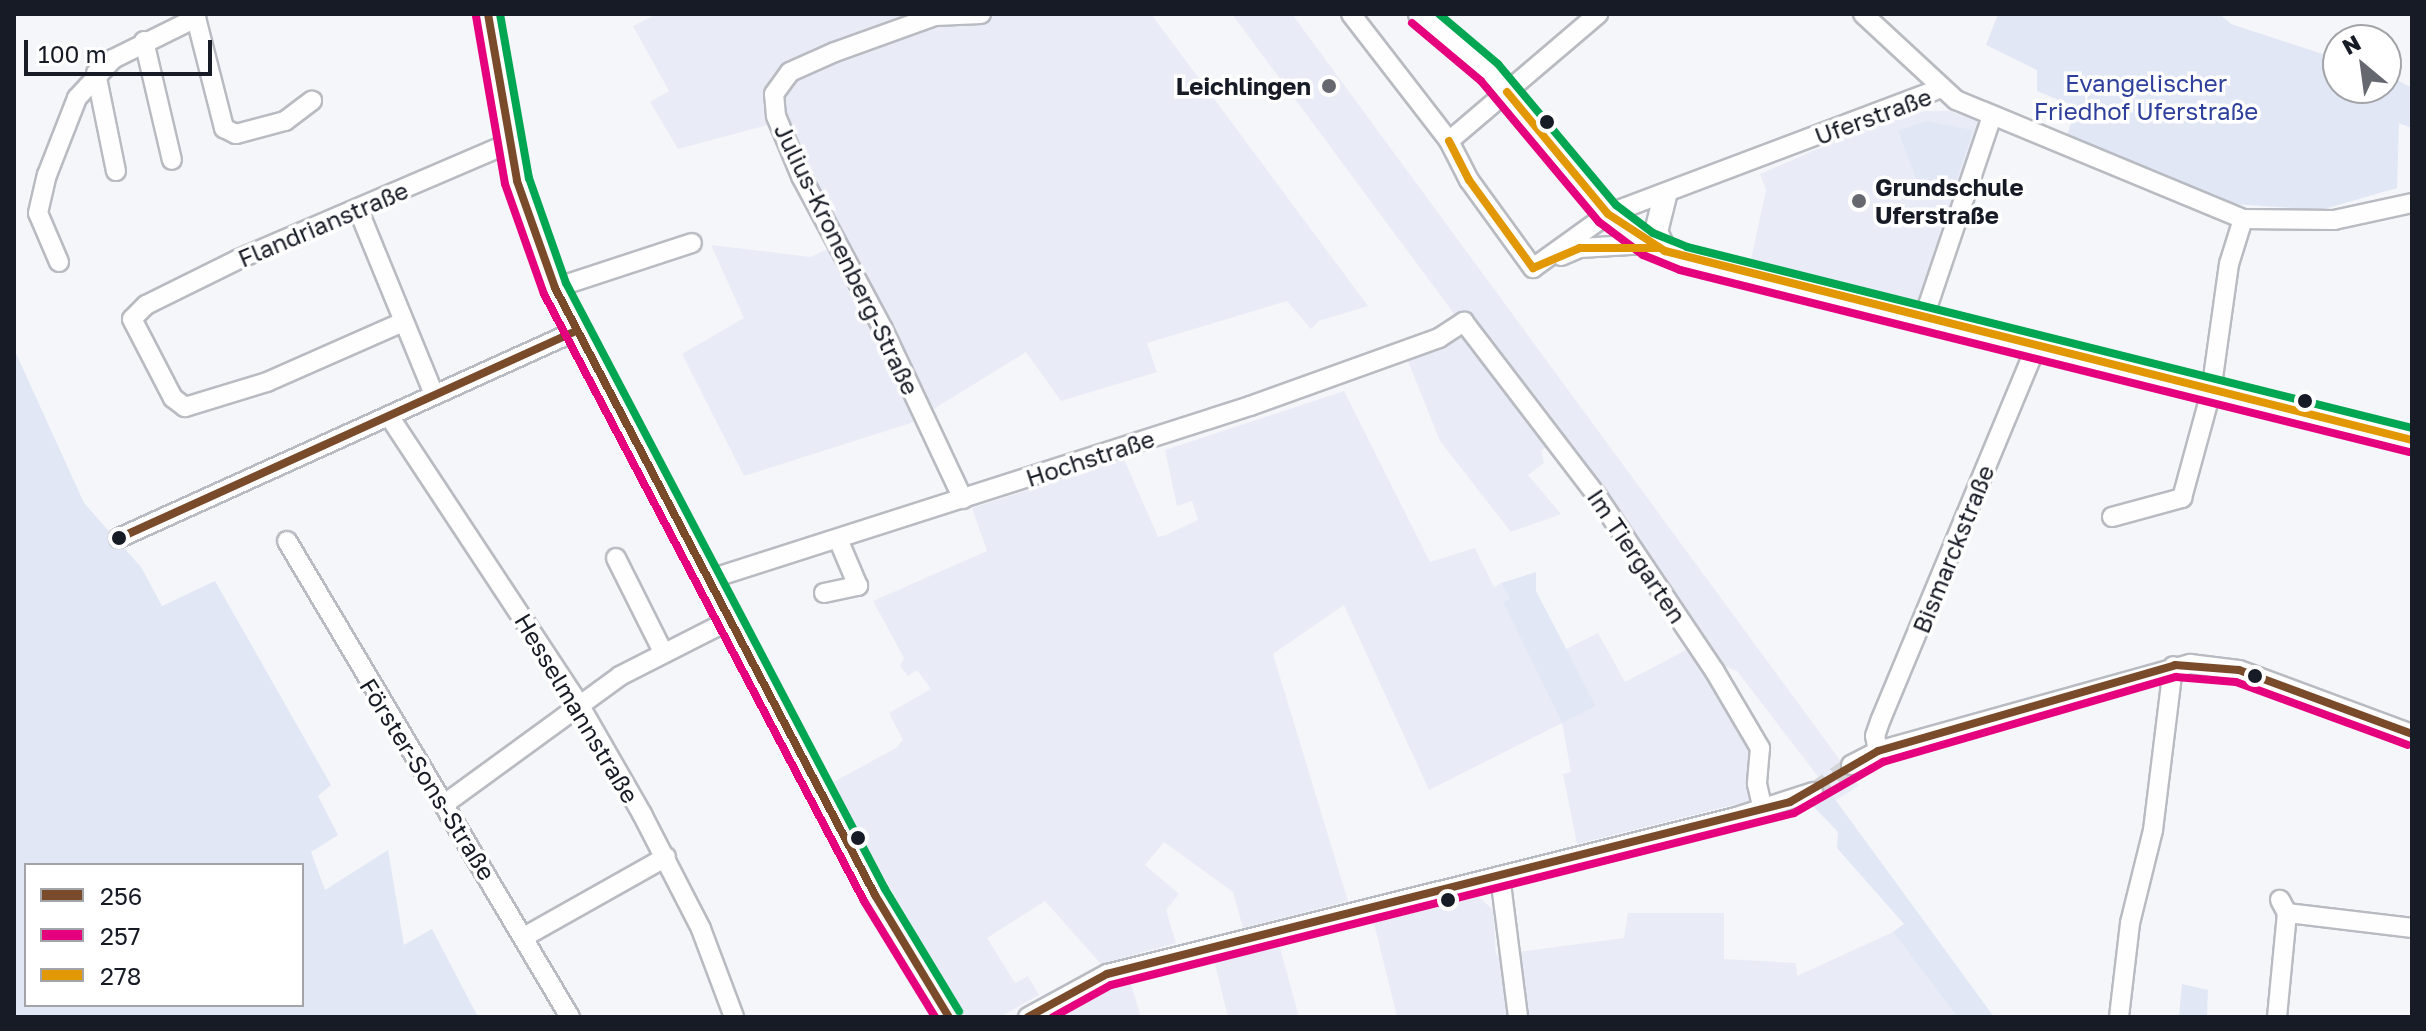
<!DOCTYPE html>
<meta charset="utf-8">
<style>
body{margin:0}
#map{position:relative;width:2426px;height:1031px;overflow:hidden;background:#f5f6f9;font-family:"Golos Text",sans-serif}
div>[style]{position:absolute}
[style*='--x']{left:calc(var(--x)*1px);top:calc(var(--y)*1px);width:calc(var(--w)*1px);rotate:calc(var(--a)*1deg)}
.built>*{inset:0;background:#e9ecf6}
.green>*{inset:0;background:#e2e7f6}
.minor-tunnel>*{height:18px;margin-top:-9px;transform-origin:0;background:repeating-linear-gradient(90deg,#d4d5d9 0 18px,transparent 0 27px)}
.roads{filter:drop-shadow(2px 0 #b8bbc1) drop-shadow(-2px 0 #b8bbc1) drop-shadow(0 2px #b8bbc1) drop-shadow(0 -2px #b8bbc1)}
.minor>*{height:18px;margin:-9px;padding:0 9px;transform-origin:9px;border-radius:9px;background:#fefefe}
.major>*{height:22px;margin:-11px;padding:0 11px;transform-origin:11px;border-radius:11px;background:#fefefe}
.bus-1>*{height:8px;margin:-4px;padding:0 4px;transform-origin:4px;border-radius:4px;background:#7a4b2a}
.bus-2>*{height:8px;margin:-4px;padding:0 4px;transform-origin:4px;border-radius:4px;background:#e5007d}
.bus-3>*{height:8px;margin:-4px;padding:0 4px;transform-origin:4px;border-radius:4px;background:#e19804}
.bus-4>*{height:8px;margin:-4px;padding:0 4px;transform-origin:4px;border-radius:4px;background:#00a651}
.dots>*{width:22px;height:22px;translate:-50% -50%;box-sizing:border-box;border:4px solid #fff;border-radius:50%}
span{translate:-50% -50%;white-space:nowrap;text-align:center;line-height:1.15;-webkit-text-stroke:7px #fff;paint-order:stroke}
.park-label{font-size:24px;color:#2e409c}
.poi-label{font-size:24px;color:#171b25;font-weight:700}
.right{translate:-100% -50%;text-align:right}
.left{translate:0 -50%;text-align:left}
.street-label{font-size:24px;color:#171b25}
.frame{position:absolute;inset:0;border:16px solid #171b25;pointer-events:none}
.legend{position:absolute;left:24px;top:863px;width:280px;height:144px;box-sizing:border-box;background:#fff;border:2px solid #a2a4a8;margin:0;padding:10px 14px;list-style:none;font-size:24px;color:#171b25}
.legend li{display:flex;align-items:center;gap:16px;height:40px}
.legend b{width:40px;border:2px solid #a2a4a8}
.north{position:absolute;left:2322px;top:24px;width:80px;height:80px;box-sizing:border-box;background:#fff;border:2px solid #a2a4a8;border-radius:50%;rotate:331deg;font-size:22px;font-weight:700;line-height:32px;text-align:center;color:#171b25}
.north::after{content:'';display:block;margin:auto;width:28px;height:36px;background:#65686f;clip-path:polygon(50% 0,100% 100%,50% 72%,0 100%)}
.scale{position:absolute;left:24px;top:40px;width:188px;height:36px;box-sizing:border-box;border:4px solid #171b25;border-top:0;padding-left:10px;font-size:24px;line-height:28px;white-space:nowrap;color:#171b25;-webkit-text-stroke:6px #fff;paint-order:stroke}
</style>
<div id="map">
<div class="built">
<div style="clip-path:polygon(657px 14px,1151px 14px,1368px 306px,1319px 321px,1311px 329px,1287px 301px,1147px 343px,1157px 372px,1061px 401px,1026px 352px,911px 423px,744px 476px,682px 354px,744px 318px,711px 245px,811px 257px,842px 242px,791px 136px,780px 101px,768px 125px,678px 149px,650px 102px,669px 91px,633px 26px)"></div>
<div style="clip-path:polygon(1232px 14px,1292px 14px,1859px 786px,1836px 800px,1737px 671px,1721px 665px,1550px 444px,1541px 451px,1544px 463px,1528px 475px,1561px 514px,1511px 532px,1440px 441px,1408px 361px,1469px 334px)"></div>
<div style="clip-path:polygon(1924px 111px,1949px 111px,1980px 121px,1934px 275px,1917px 301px,1751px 260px,1766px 190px,1760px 174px,1854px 133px)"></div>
<div style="clip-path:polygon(1344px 391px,1430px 562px,1475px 548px,1494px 587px,1501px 583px,1510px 599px,1504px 603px,1562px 722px,1596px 706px,1566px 649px,1598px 633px,1625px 682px,1688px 649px,1758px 756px,1753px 800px,1577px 844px,1563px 774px,1571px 772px,1562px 723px,1429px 790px,1344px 605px,1273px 654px,1348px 901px,1243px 928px,1233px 892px,1164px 842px,1145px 865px,1179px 894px,1166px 910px,1176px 943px,1101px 964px,1045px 901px,987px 938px,1015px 983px,1028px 976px,1039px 995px,1000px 1017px,965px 1017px,830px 784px,896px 748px,903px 740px,889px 713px,931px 689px,917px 670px,908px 676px,900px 666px,904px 658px,873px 601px,987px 551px,972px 508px,1124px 459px,1158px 537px,1166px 535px,1198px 520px,1192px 501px,1177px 506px,1165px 450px)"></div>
<div style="clip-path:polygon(1477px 895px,1493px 910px,1496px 955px,1624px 938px,1628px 913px,1724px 913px,1724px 959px,1796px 963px,1797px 976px,1893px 932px,1957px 1017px,1397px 1017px,1374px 923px)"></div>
<div style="clip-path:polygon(1279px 944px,1299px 1017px,1228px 1017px,1214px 960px)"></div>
<div style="clip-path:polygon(1130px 981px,1141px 1017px,1047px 1017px,1099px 990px)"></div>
</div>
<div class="green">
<div style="clip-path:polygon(1998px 14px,2219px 14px,2231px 24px,2338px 59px,2338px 88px,2386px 88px,2386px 74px,2412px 88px,2412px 128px,2399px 123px,2397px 188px,2321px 210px,2233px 204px,2066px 137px,2077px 107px,2037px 91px,2037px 70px,1986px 45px)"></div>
<div style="clip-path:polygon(1926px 121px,1973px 130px,1953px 190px,1918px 184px,1898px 131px)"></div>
<div style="clip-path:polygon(evenodd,14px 349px,84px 503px,141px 567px,162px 606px,215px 581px,331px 785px,318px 796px,338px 835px,311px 852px,325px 890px,388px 850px,404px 945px,432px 929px,478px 1017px,14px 1017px,14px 349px,26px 865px,302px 865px,302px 1005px,26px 1005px,26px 865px)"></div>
<div style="clip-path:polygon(1536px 572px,1536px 591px,1596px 706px,1562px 723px,1503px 602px,1510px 599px,1501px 583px)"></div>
<div style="clip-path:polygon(1829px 791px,1994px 1017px,1957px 1017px,1893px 932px,1904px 924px,1837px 848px,1838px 832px,1811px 804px)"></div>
<div style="clip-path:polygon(2182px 984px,2208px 990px,2207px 1017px,2179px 1017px)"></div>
</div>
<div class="minor-tunnel">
<div style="--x:1813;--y:792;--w:47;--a:-35.4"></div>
</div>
<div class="roads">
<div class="minor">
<div style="--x:1351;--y:14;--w:160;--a:52.3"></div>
<div style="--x:1449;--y:141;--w:44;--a:62.9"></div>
<div style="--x:1469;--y:180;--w:109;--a:54"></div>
<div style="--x:1863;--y:14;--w:127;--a:42.8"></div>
<div style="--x:1956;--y:100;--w:311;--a:22.5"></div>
<div style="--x:2243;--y:219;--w:91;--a:0.6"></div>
<div style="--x:2334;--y:220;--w:80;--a:-12.3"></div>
<div style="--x:144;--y:41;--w:122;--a:76.8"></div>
<div style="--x:96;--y:73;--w:100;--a:78.5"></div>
<div style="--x:1449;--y:141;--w:196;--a:-40.4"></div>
<div style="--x:358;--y:209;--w:200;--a:67.7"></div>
<div style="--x:1561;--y:256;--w:21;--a:-23"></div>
<div style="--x:1580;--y:248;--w:67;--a:-3.4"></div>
<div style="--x:59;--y:262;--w:53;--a:-113.2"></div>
<div style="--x:38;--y:213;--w:39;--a:-77"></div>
<div style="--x:47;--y:175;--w:83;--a:-68.7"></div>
<div style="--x:77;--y:98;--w:53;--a:-47.3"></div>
<div style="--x:113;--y:59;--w:93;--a:-26.3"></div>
<div style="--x:196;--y:18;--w:114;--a:75.7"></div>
<div style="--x:224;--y:128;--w:13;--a:27"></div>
<div style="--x:236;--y:134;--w:51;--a:-14.9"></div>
<div style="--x:285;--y:121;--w:34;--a:-37"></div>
<div style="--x:1533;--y:268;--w:92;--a:-35.8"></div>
<div style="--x:1608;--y:214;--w:354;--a:-20.7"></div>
<div style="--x:555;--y:288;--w:144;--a:-18.2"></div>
<div style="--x:1924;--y:317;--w:212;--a:-71.3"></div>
<div style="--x:403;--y:322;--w:149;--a:156.2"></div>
<div style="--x:267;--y:382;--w:86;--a:163"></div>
<div style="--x:185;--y:407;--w:15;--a:-143"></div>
<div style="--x:173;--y:398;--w:89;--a:-117.4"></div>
<div style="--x:132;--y:319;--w:20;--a:-45"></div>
<div style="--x:146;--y:305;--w:104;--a:-26.3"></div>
<div style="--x:239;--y:259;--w:294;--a:-23.2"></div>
<div style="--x:389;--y:416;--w:347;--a:56.6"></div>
<div style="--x:580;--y:706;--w:125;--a:60.1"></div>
<div style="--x:642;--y:814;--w:129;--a:62.8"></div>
<div style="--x:701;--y:929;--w:94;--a:69.4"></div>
<div style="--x:963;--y:499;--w:188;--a:-115.2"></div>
<div style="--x:883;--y:329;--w:174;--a:-118.2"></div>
<div style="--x:801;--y:176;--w:65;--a:-112.6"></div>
<div style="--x:776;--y:116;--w:22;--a:-95"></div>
<div style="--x:774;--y:94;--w:27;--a:-54"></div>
<div style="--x:790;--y:72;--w:49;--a:-24"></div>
<div style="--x:835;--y:52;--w:106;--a:-19.8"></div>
<div style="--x:935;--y:16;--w:46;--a:-2.5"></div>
<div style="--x:2112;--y:517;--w:73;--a:-15.2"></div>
<div style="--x:2182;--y:498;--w:110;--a:-74.7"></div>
<div style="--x:2211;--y:392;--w:129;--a:-82"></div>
<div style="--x:2229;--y:264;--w:47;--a:-72.7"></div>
<div style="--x:119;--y:538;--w:502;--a:-24.37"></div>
<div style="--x:287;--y:541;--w:554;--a:59.27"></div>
<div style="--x:616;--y:558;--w:105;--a:63.4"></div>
<div style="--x:710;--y:579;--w:567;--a:-17.76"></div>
<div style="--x:1250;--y:406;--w:201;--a:-19.8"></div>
<div style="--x:1439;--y:338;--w:30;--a:-33"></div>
<div style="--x:1464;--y:322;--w:219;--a:52.6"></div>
<div style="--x:1597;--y:496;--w:210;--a:56.1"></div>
<div style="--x:1714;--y:670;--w:91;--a:59.5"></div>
<div style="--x:1760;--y:748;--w:36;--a:95"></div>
<div style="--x:1757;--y:784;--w:27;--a:77"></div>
<div style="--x:824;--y:593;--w:35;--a:-12"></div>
<div style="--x:858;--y:586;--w:51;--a:-113.1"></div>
<div style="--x:1878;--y:751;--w:15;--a:-101"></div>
<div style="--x:1875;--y:736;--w:18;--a:-71"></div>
<div style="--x:1881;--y:719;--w:403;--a:-67.4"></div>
<div style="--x:1851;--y:765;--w:30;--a:-27"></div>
<div style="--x:1878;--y:751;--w:324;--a:-15.6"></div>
<div style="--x:2190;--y:664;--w:49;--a:7"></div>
<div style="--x:2239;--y:670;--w:184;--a:20.3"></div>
<div style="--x:446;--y:803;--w:215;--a:-36.1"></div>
<div style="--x:620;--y:676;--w:126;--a:-27"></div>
<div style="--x:1500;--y:876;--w:142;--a:82.7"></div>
<div style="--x:2287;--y:913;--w:126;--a:6.8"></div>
<div style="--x:524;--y:937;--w:163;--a:-29.4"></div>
<div style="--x:1028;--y:1017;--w:90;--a:-28.6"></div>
<div style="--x:1107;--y:974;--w:648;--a:-14.01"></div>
<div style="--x:1736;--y:817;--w:81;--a:-18"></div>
<div style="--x:2119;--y:1017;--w:95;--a:-83.3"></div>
<div style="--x:2130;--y:923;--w:96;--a:-76.1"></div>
<div style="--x:2153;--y:830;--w:165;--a:-83"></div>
<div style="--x:2277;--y:1017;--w:104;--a:-84.5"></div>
<div style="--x:2287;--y:913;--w:15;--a:-118"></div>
</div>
<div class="major">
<div style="--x:488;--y:14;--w:169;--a:80.1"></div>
<div style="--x:517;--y:181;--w:114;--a:70.4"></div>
<div style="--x:555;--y:288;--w:686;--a:62.2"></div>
<div style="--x:875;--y:895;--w:143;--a:58.8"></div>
<div style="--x:1420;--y:14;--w:91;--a:39.6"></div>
<div style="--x:1490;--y:72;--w:185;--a:50.3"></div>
<div style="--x:1608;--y:214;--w:49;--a:37.6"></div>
<div style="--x:1647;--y:244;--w:39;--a:21"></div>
<div style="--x:1683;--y:258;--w:751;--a:14.02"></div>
<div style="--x:1665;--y:251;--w:21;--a:-115"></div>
<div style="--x:1656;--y:232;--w:37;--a:-76"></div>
</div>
</div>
<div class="bus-1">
<div style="--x:488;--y:14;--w:169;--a:80.1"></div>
<div style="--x:517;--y:181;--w:114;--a:70.4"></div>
<div style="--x:555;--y:288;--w:686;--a:62.2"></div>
<div style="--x:875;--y:895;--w:143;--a:58.8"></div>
<div style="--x:119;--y:538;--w:502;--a:-24.37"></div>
<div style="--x:1028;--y:1017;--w:90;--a:-28.6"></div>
<div style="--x:1107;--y:974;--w:704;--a:-14.13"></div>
<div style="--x:1790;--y:802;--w:102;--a:-30.1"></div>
<div style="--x:1878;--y:751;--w:309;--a:-16.1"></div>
<div style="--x:2175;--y:665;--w:64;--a:4.5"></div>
<div style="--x:2239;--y:670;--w:184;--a:20.3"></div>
</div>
<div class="bus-2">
<div style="--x:476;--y:16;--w:170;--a:80.2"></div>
<div style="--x:505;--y:184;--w:117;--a:70.5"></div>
<div style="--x:544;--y:294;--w:686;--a:62.2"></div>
<div style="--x:864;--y:901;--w:136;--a:58.5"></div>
<div style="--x:1412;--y:23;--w:90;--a:40"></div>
<div style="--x:1481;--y:81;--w:184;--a:50.1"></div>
<div style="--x:1599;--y:222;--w:55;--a:36.9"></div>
<div style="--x:1643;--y:255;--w:40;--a:22"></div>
<div style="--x:1680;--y:270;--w:751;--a:14.02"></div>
<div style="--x:1053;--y:1017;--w:66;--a:-28.9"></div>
<div style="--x:1111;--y:985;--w:704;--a:-14.13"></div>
<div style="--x:1794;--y:813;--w:103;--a:-29.8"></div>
<div style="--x:1883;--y:762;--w:305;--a:-16.2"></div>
<div style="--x:2176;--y:677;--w:60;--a:4.8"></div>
<div style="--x:2236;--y:682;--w:183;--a:20.1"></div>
</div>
<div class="bus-3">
<div style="--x:1507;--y:92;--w:158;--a:50.4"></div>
<div style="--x:1608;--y:214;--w:68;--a:33"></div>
<div style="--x:1665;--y:251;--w:771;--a:14.2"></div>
<div style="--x:1449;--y:141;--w:44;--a:62.9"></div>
<div style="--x:1469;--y:180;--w:109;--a:54"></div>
<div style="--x:1533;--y:268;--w:51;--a:-23.1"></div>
<div style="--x:1580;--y:248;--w:78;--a:0"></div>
</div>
<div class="bus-4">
<div style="--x:500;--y:14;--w:167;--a:80"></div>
<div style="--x:529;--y:178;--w:111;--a:70.6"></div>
<div style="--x:566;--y:283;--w:685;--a:62.24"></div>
<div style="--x:885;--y:889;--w:143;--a:58.8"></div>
<div style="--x:1439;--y:14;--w:77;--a:40.3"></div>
<div style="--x:1498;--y:64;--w:184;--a:50.1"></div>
<div style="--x:1616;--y:205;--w:46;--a:37.1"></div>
<div style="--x:1653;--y:233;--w:37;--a:22"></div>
<div style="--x:1687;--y:247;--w:747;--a:14.02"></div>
</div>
<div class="dots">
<div style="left:1329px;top:86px;background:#65686f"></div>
<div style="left:1547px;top:122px;background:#171b25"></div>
<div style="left:1859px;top:201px;background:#65686f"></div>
<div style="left:2305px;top:401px;background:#171b25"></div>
<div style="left:119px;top:538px;background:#171b25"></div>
<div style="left:2255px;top:676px;background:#171b25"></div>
<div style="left:858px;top:838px;background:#171b25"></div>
<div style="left:1448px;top:900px;background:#171b25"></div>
</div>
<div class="park-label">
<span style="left:2146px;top:97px">Evangelischer<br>Friedhof Uferstraße</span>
</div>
<div class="poi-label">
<span class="right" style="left:1311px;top:86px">Leichlingen</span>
<span class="left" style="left:1875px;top:201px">Grundschule<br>Uferstraße</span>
</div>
<div class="street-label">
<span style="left:1873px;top:116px;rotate:-20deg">Uferstraße</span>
<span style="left:323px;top:224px;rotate:-23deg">Flandrianstraße</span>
<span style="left:847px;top:259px;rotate:64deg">Julius-Kronenberg-Straße</span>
<span style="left:1090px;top:458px;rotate:-18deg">Hochstraße</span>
<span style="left:1953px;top:549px;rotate:-68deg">Bismarckstraße</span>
<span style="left:1637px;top:556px;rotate:56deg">Im Tiergarten</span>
<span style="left:577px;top:708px;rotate:59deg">Hesselmannstraße</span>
<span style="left:428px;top:779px;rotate:58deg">Förster-Sons-Straße</span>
</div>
<div class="frame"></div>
<ul class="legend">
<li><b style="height:10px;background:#7a4b2a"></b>256</li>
<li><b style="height:10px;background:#e5007d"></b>257</li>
<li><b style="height:10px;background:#e19804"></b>278</li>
</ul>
<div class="north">N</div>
<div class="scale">100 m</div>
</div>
